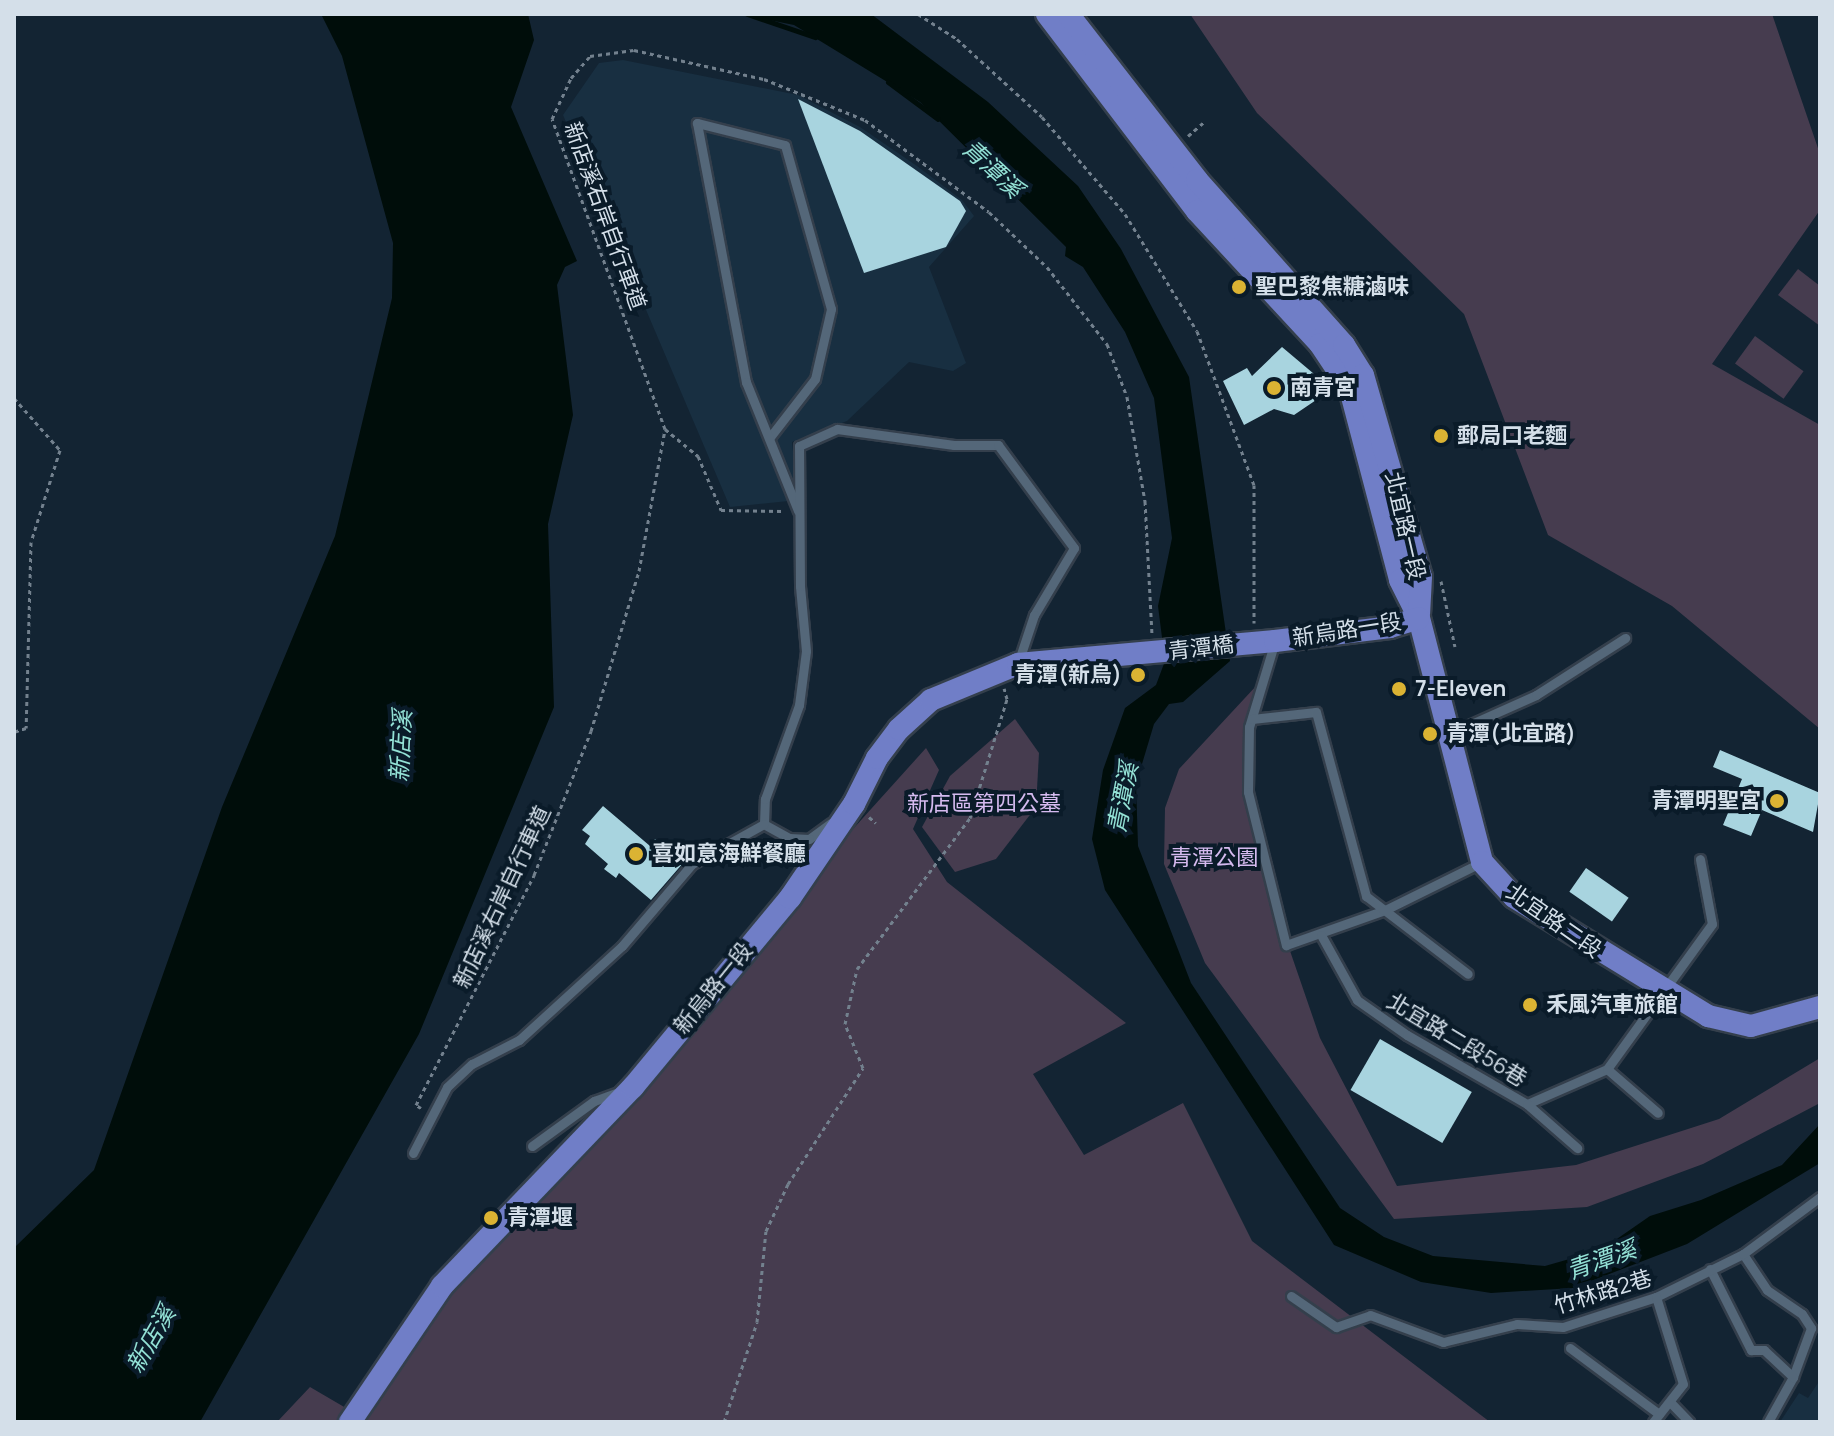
<!DOCTYPE html>
<meta charset="utf-8">
<style>
body{margin:0}
#map{position:relative;width:1834px;height:1436px;overflow:hidden;background:#132433;font-family:Manrope,"Noto Sans TC",sans-serif}
div>[style]{position:absolute}
[style*='--x']{left:calc(var(--x)*1px);top:calc(var(--y)*1px);width:calc(var(--w)*1px);rotate:calc(var(--a)*1deg)}
.built>*{inset:0;background:#182f41}
.green>*{inset:0;background:#463c4f;transform-origin:0 0}
.water>*{inset:0;background:#000d0a}
.stream>*{height:5px;margin:-2.5px;padding:0 2.5px;transform-origin:2.5px;border-radius:2.5px;background:#000d0a}
.building>*{inset:0;background:#a8d4df;transform-origin:0 0}
.path>*{height:3px;margin-top:-1.5px;transform-origin:0;background:repeating-linear-gradient(90deg,#73818e 0 4px,transparent 0 8px)}
.roads{filter:drop-shadow(2px 0 #343f4c) drop-shadow(-2px 0 #343f4c) drop-shadow(0 2px #343f4c) drop-shadow(0 -2px #343f4c)}
.service>*{height:9px;margin:-4.5px;padding:0 4.5px;transform-origin:4.5px;border-radius:4.5px;background:#546779}
.primary>*{height:22px;margin:-11px;padding:0 11px;transform-origin:11px;border-radius:11px;background:#707ec7}
.dots>*{width:22px;height:22px;translate:-50% -50%;box-sizing:border-box;border:4px solid #0a1b29;border-radius:50%}
span{translate:-50% -50%;white-space:nowrap;text-align:center;line-height:1.15;-webkit-text-stroke:8px #0a1b29;paint-order:stroke}
.street-label{font-size:22px;color:#d4dfe9}
.poi-label{font-size:22px;color:#d4dfe9;font-weight:700}
.left{translate:0 -50%;text-align:left}
.right{translate:-100% -50%;text-align:right}
.park-label{font-size:22px;color:#d5baef}
.water-label{font-size:24px;color:#93e1d5;font-style:italic}
.frame{position:absolute;inset:0;border:16px solid #d4dfe9;pointer-events:none}
</style>
<div id="map">
<div class="built">
<div style="clip-path:polygon(623px 60px,798px 95px,860px 127px,917px 166px,962px 200px,974px 216px,929px 267px,966px 363px,953px 371px,909px 362px,847px 421px,792px 442px,798px 500px,730px 507px,563px 115px,599px 63px)"></div>
<div style="clip-path:polygon(1820px 1380px,1820px 1422px,1780px 1422px,1799px 1393px,1808px 1398px)"></div>
</div>
<div class="green">
<div style="clip-path:polygon(1190px 14px,1772px 14px,1820px 154px,1820px 210px,1712px 364px,1820px 425px,1820px 729px,1672px 606px,1548px 535px,1464px 314px,1257px 113px)"></div>
<div style="clip-path:polygon(1798px 269px,1820px 286px,1820px 326px,1778px 295px)"></div>
<div style="left:1755px;top:336px;width:60px;height:34px;rotate:36deg"></div>
<div style="clip-path:polygon(1257px 685px,1252px 809px,1277px 913px,1320px 1038px,1397px 1186px,1576px 1165px,1719px 1119px,1820px 1058px,1820px 1103px,1703px 1164px,1587px 1207px,1394px 1219px,1205px 963px,1164px 864px,1165px 808px,1179px 769px)"></div>
<div style="clip-path:polygon(1015px 719px,1039px 753px,1036px 807px,996px 859px,955px 872px,922px 827px,950px 776px)"></div>
<div style="clip-path:polygon(926px 748px,939px 770px,913px 829px,947px 882px,1126px 1023px,1033px 1074px,1084px 1155px,1183px 1103px,1252px 1241px,1490px 1422px,277px 1422px,310px 1387px,363px 1418px,453px 1273px)"></div>
</div>
<div class="water">
<div style="clip-path:polygon(321px 14px,528px 14px,534px 40px,511px 107px,577px 261px,565px 267px,557px 285px,573px 415px,548px 524px,554px 707px,419px 1034px,200px 1422px,14px 1422px,14px 1248px,94px 1170px,222px 807px,335px 536px,392px 298px,393px 243px,342px 56px)"></div>
<div style="clip-path:polygon(739px 14px,871px 14px,988px 102px,1078px 186px,1121px 249px,1189px 377px,1230px 661px,1183px 702px,1169px 704px,1154px 724px,1136px 784px,1138px 846px,1191px 983px,1340px 1208px,1384px 1237px,1433px 1256px,1545px 1266px,1601px 1250px,1650px 1216px,1701px 1200px,1782px 1165px,1820px 1124px,1820px 1163px,1687px 1244px,1573px 1288px,1491px 1293px,1421px 1282px,1334px 1245px,1105px 890px,1092px 839px,1103px 770px,1125px 708px,1156px 685px,1165px 661px,1158px 606px,1172px 538px,1154px 398px,1125px 332px,1083px 267px,1065px 256px,1066px 247px,920px 102px,794px 25px)"></div>
</div>
<div class="stream">
<div style="--x:747;--y:14;--w:72;--a:18.7"></div>
<div style="--x:888;--y:82;--w:62;--a:36.5"></div>
</div>
<div class="building">
<div style="clip-path:polygon(798px 99px,860px 131px,960px 201px,966px 211px,946px 247px,864px 273px)"></div>
<div style="clip-path:polygon(1282px 347px,1320px 379px,1325px 394px,1294px 415px,1274px 409px,1244px 425px,1223px 381px,1247px 368px,1252px 376px)"></div>
<div style="clip-path:polygon(1720px 750px,1820px 793px,1813px 832px,1762px 810px,1751px 836px,1723px 825px,1742px 779px,1713px 767px)"></div>
<div style="clip-path:polygon(603px 806px,650px 846px,655px 839px,684px 862px,651px 900px,619px 873px,616px 878px,604px 869px,608px 864px,585px 844px,590px 836px,582px 830px)"></div>
<div style="left:1586px;top:868px;width:52px;height:29px;rotate:35deg"></div>
<div style="left:1380px;top:1039px;width:106px;height:59px;rotate:30deg"></div>
</div>
<div class="path">
<div style="--x:918;--y:14;--w:46;--a:32.7"></div>
<div style="--x:957;--y:39;--w:115;--a:42.5"></div>
<div style="--x:1042;--y:117;--w:128;--a:49.4"></div>
<div style="--x:1125;--y:214;--w:137;--a:58.4"></div>
<div style="--x:1197;--y:331;--w:164;--a:69.7"></div>
<div style="--x:1254;--y:485;--w:138;--a:90"></div>
<div style="--x:1188;--y:136;--w:21;--a:-41"></div>
<div style="--x:14;--y:398;--w:69;--a:48.5"></div>
<div style="--x:60;--y:450;--w:96;--a:107.5"></div>
<div style="--x:31;--y:542;--w:186;--a:91.5"></div>
<div style="--x:26;--y:728;--w:13;--a:162"></div>
<div style="--x:665;--y:429;--w:43;--a:39.3"></div>
<div style="--x:698;--y:456;--w:59;--a:66.9"></div>
<div style="--x:721;--y:510;--w:62;--a:0.9"></div>
<div style="--x:1441;--y:581;--w:67;--a:78"></div>
<div style="--x:869;--y:817;--w:9;--a:41"></div>
<div style="--x:421;--y:1108;--w:6;--a:-149"></div>
<div style="--x:416;--y:1105;--w:259;--a:-62.8"></div>
<div style="--x:534;--y:875;--w:155;--a:-68.4"></div>
<div style="--x:591;--y:731;--w:167;--a:-73.3"></div>
<div style="--x:639;--y:571;--w:144;--a:-79.6"></div>
<div style="--x:665;--y:429;--w:330;--a:-110"></div>
<div style="--x:552;--y:119;--w:45;--a:-65.1"></div>
<div style="--x:571;--y:78;--w:29;--a:-49"></div>
<div style="--x:590;--y:56;--w:44;--a:-7.8"></div>
<div style="--x:634;--y:50;--w:133;--a:12.6"></div>
<div style="--x:764;--y:79;--w:109;--a:22.1"></div>
<div style="--x:865;--y:120;--w:154;--a:36.6"></div>
<div style="--x:989;--y:212;--w:80;--a:43.5"></div>
<div style="--x:1047;--y:267;--w:98;--a:52.1"></div>
<div style="--x:1107;--y:344;--w:57;--a:69.3"></div>
<div style="--x:1127;--y:397;--w:106;--a:80.2"></div>
<div style="--x:1145;--y:501;--w:133;--a:87"></div>
<div style="--x:724;--y:1422;--w:105;--a:-71.7"></div>
<div style="--x:757;--y:1322;--w:91;--a:-84.4"></div>
<div style="--x:766;--y:1231;--w:52;--a:-64.9"></div>
<div style="--x:788;--y:1184;--w:138;--a:-57.1"></div>
<div style="--x:863;--y:1068;--w:48;--a:-112.2"></div>
<div style="--x:845;--y:1024;--w:56;--a:-77.7"></div>
<div style="--x:857;--y:969;--w:189;--a:-53.2"></div>
<div style="--x:970;--y:818;--w:125;--a:-72.7"></div>
<div style="--x:1007;--y:699;--w:11;--a:-105"></div>
</div>
<div class="roads">
<div class="service">
<div style="--x:770;--y:437;--w:73;--a:-52.2"></div>
<div style="--x:815;--y:379;--w:72;--a:-77.1"></div>
<div style="--x:831;--y:309;--w:170;--a:-105.7"></div>
<div style="--x:785;--y:145;--w:91;--a:-166"></div>
<div style="--x:697;--y:123;--w:264;--a:79.3"></div>
<div style="--x:746;--y:382;--w:139;--a:68"></div>
<div style="--x:1275;--y:641;--w:90;--a:106.8"></div>
<div style="--x:1249;--y:727;--w:65;--a:90.9"></div>
<div style="--x:1248;--y:792;--w:158;--a:76.1"></div>
<div style="--x:1286;--y:945;--w:105;--a:-19.5"></div>
<div style="--x:1385;--y:910;--w:106;--a:-26.3"></div>
<div style="--x:1252;--y:719;--w:64;--a:-6.2"></div>
<div style="--x:1316;--y:712;--w:191;--a:74.8"></div>
<div style="--x:1366;--y:896;--w:128;--a:37.4"></div>
<div style="--x:1451;--y:733;--w:93;--a:-24.1"></div>
<div style="--x:1536;--y:695;--w:106;--a:-32.6"></div>
<div style="--x:831;--y:823;--w:27;--a:144"></div>
<div style="--x:809;--y:839;--w:20;--a:-177"></div>
<div style="--x:789;--y:838;--w:29;--a:-151"></div>
<div style="--x:764;--y:824;--w:25;--a:-88"></div>
<div style="--x:765;--y:799;--w:100;--a:-70.1"></div>
<div style="--x:799;--y:705;--w:54;--a:-82.6"></div>
<div style="--x:806;--y:651;--w:65;--a:-95.3"></div>
<div style="--x:800;--y:586;--w:140;--a:-90.4"></div>
<div style="--x:799;--y:446;--w:42;--a:-24.1"></div>
<div style="--x:837;--y:429;--w:118;--a:7.8"></div>
<div style="--x:954;--y:445;--w:44;--a:0"></div>
<div style="--x:998;--y:445;--w:128;--a:53.6"></div>
<div style="--x:1074;--y:548;--w:78;--a:120.8"></div>
<div style="--x:1034;--y:615;--w:51;--a:108.4"></div>
<div style="--x:1321;--y:935;--w:74;--a:61"></div>
<div style="--x:1357;--y:1000;--w:61;--a:35"></div>
<div style="--x:1407;--y:1035;--w:138;--a:29.9"></div>
<div style="--x:1527;--y:1104;--w:87;--a:-23.6"></div>
<div style="--x:1607;--y:1069;--w:179;--a:-54.1"></div>
<div style="--x:1712;--y:924;--w:66;--a:-100.5"></div>
<div style="--x:1607;--y:1069;--w:67;--a:40.8"></div>
<div style="--x:1527;--y:1104;--w:67;--a:41.3"></div>
<div style="--x:532;--y:1146;--w:77;--a:-36"></div>
<div style="--x:594;--y:1101;--w:27;--a:-20"></div>
<div style="--x:413;--y:1153;--w:74;--a:-62.7"></div>
<div style="--x:447;--y:1087;--w:34;--a:-43"></div>
<div style="--x:472;--y:1064;--w:53;--a:-27.1"></div>
<div style="--x:519;--y:1040;--w:139;--a:-42.4"></div>
<div style="--x:622;--y:946;--w:108;--a:-49.5"></div>
<div style="--x:692;--y:864;--w:82;--a:-29.1"></div>
<div style="--x:1743;--y:1254;--w:43;--a:56.3"></div>
<div style="--x:1767;--y:1290;--w:42;--a:34.4"></div>
<div style="--x:1802;--y:1314;--w:17;--a:57"></div>
<div style="--x:1811;--y:1328;--w:52;--a:110.2"></div>
<div style="--x:1793;--y:1377;--w:51;--a:119.1"></div>
<div style="--x:1710;--y:1269;--w:91;--a:63.2"></div>
<div style="--x:1751;--y:1350;--w:13;--a:0"></div>
<div style="--x:1764;--y:1350;--w:40;--a:43"></div>
<div style="--x:1291;--y:1296;--w:55;--a:34.6"></div>
<div style="--x:1336;--y:1327;--w:36;--a:-19"></div>
<div style="--x:1370;--y:1315;--w:78;--a:20.3"></div>
<div style="--x:1443;--y:1342;--w:76;--a:-13.7"></div>
<div style="--x:1517;--y:1324;--w:46;--a:3.7"></div>
<div style="--x:1563;--y:1327;--w:98;--a:-17.9"></div>
<div style="--x:1656;--y:1297;--w:97;--a:-26.3"></div>
<div style="--x:1743;--y:1254;--w:96;--a:-36.5"></div>
<div style="--x:1570;--y:1348;--w:111;--a:36.6"></div>
<div style="--x:1670;--y:1402;--w:28;--a:46"></div>
<div style="--x:1653;--y:1422;--w:48;--a:-51.7"></div>
<div style="--x:1683;--y:1384;--w:91;--a:-107.2"></div>
</div>
<div class="primary">
<div style="--x:1047;--y:14;--w:248;--a:52.7"></div>
<div style="--x:1197;--y:211;--w:181;--a:47.2"></div>
<div style="--x:1320;--y:344;--w:54;--a:56.3"></div>
<div style="--x:1350;--y:389;--w:197;--a:75.3"></div>
<div style="--x:1400;--y:580;--w:42;--a:63.4"></div>
<div style="--x:1419;--y:618;--w:252;--a:75.5"></div>
<div style="--x:1482;--y:862;--w:47;--a:47.6"></div>
<div style="--x:1514;--y:897;--w:228;--a:31.5"></div>
<div style="--x:1708;--y:1016;--w:44;--a:13.1"></div>
<div style="--x:1751;--y:1026;--w:72;--a:-15.4"></div>
<div style="--x:1068;--y:14;--w:210;--a:52.1"></div>
<div style="--x:1197;--y:180;--w:221;--a:48.3"></div>
<div style="--x:1344;--y:345;--w:36;--a:58"></div>
<div style="--x:1363;--y:375;--w:210;--a:74"></div>
<div style="--x:1421;--y:577;--w:36;--a:93"></div>
<div style="--x:350;--y:1422;--w:164;--a:-55.9"></div>
<div style="--x:442;--y:1286;--w:276;--a:-46.2"></div>
<div style="--x:633;--y:1087;--w:246;--a:-50.3"></div>
<div style="--x:790;--y:898;--w:114;--a:-55.8"></div>
<div style="--x:854;--y:804;--w:51;--a:-63.4"></div>
<div style="--x:877;--y:758;--w:36;--a:-53"></div>
<div style="--x:899;--y:729;--w:43;--a:-42.2"></div>
<div style="--x:931;--y:700;--w:94;--a:-22.5"></div>
<div style="--x:1018;--y:664;--w:258;--a:-5.1"></div>
<div style="--x:1275;--y:641;--w:116;--a:-6.9"></div>
<div style="--x:1390;--y:627;--w:30;--a:-17"></div>
</div>
</div>
<div class="dots">
<div style="left:1239px;top:287px;background:#dbb333"></div>
<div style="left:1274px;top:388px;background:#dbb333"></div>
<div style="left:1441px;top:436px;background:#dbb333"></div>
<div style="left:1138px;top:675px;background:#dbb333"></div>
<div style="left:1399px;top:689px;background:#dbb333"></div>
<div style="left:1430px;top:734px;background:#dbb333"></div>
<div style="left:1777px;top:801px;background:#dbb333"></div>
<div style="left:636px;top:854px;background:#dbb333"></div>
<div style="left:1530px;top:1005px;background:#dbb333"></div>
<div style="left:491px;top:1218px;background:#dbb333"></div>
</div>
<div class="street-label">
<span style="left:605px;top:216px;rotate:70deg">新店溪右岸自行車道</span>
<span style="left:1405px;top:526px;rotate:77deg">北宜路一段</span>
<span style="left:1347px;top:630px;rotate:-9deg">新烏路一段</span>
<span style="left:1201px;top:648px;rotate:-7deg">青潭橋</span>
<span style="left:502px;top:897px;rotate:-65deg">新店溪右岸自行車道</span>
<span style="left:1554px;top:921px;rotate:35deg">北宜路二段</span>
<span style="left:713px;top:988px;rotate:-51deg">新烏路一段</span>
<span style="left:1457px;top:1040px;rotate:31deg">北宜路二段56巷</span>
<span style="left:1603px;top:1292px;rotate:-17deg">竹林路2巷</span>
</div>
<div class="poi-label">
<span class="left" style="left:1255px;top:287px">聖巴黎焦糖滷味</span>
<span class="left" style="left:1290px;top:388px">南青宮</span>
<span class="left" style="left:1457px;top:436px">郵局口老麵</span>
<span class="right" style="left:1122px;top:675px">青潭(新烏)</span>
<span class="left" style="left:1415px;top:689px">7-Eleven</span>
<span class="left" style="left:1446px;top:734px">青潭(北宜路)</span>
<span class="right" style="left:1761px;top:801px">青潭明聖宮</span>
<span class="left" style="left:652px;top:854px">喜如意海鮮餐廳</span>
<span class="left" style="left:1546px;top:1005px">禾風汽車旅館</span>
<span class="left" style="left:507px;top:1218px">青潭堰</span>
</div>
<div class="park-label">
<span style="left:984px;top:804px">新店區第四公墓</span>
<span style="left:1214px;top:858px">青潭公園</span>
</div>
<div class="water-label">
<span style="left:993px;top:168px;rotate:43deg">青潭溪</span>
<span style="left:400px;top:746px;rotate:-87deg">新店溪</span>
<span style="left:1122px;top:798px;rotate:-79deg">青潭溪</span>
<span style="left:1601px;top:1259px;rotate:-19deg">青潭溪</span>
<span style="left:150px;top:1339px;rotate:-60deg">新店溪</span>
</div>
<div class="frame"></div>
</div>
